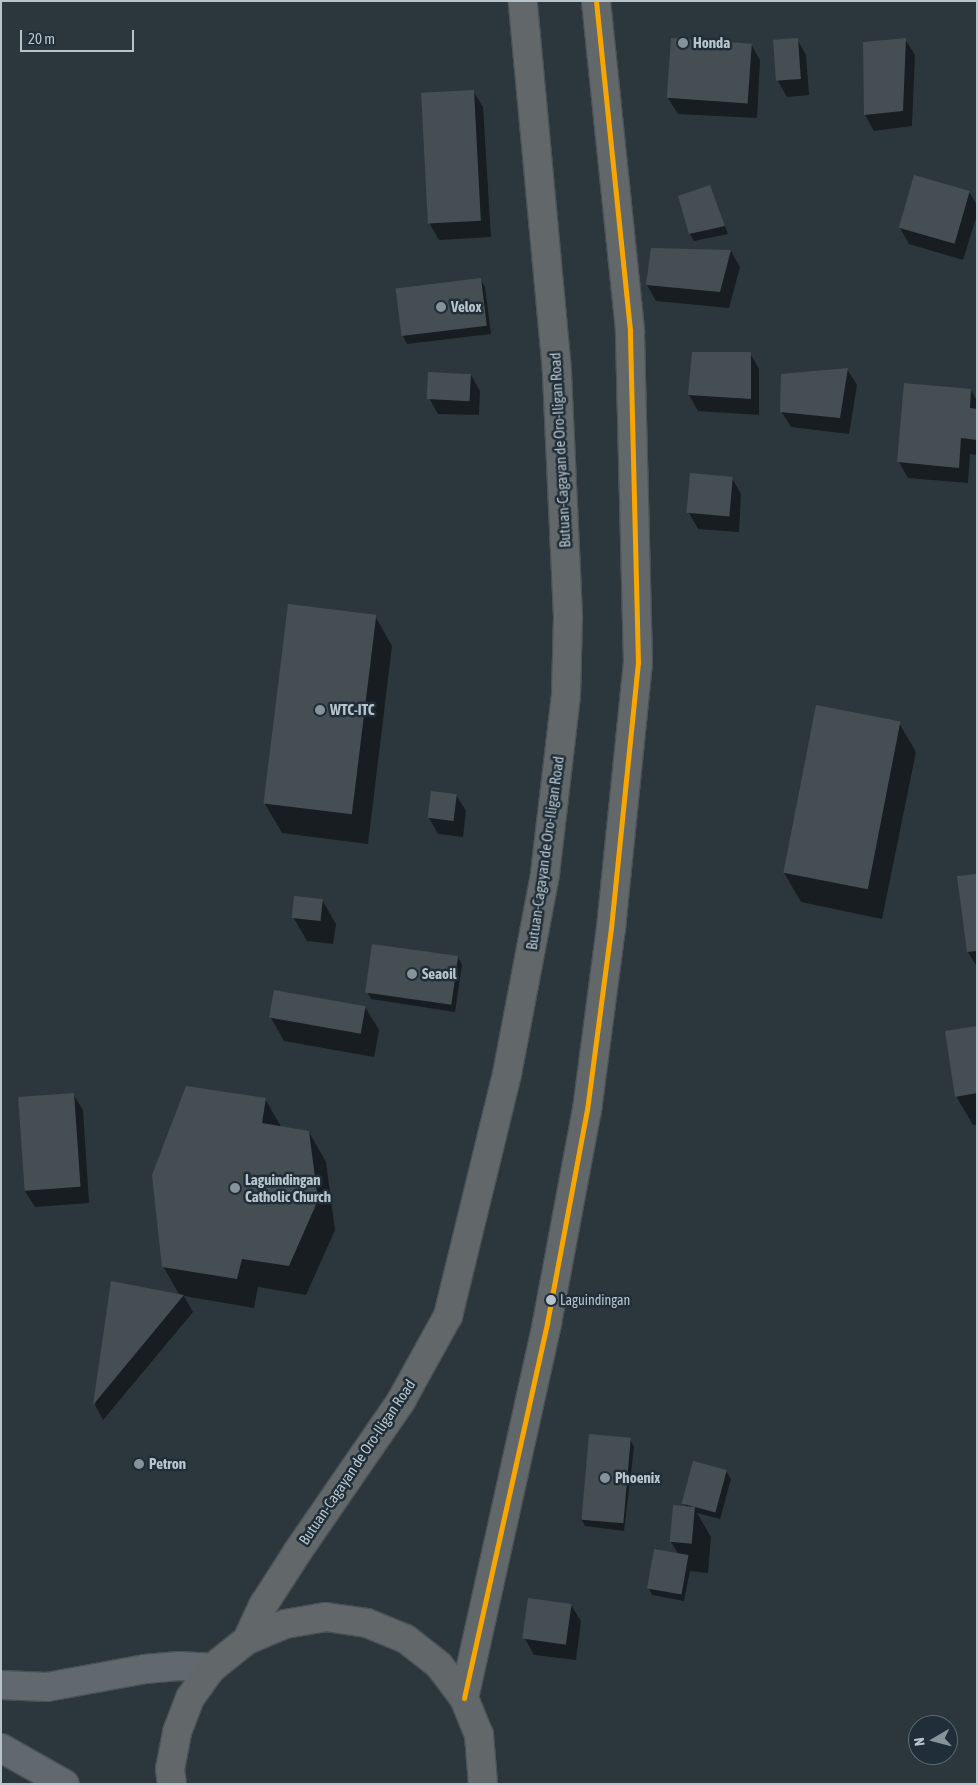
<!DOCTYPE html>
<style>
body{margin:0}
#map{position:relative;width:978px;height:1785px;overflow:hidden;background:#2c373d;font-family:"Asap Condensed",sans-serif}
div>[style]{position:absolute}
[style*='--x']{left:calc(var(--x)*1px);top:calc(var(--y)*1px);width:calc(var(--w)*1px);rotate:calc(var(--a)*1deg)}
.shadow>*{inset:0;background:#0007}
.building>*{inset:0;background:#454e52;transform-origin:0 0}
.roads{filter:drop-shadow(1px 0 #4b5257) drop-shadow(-1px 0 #4b5257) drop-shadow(0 1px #4b5257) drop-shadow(0 -1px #4b5257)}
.secondary>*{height:28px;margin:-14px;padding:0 14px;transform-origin:14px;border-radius:14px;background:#62696e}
.highway>*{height:28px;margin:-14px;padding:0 14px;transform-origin:14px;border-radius:14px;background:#62676a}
.bus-1>*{height:5px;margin:-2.5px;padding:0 2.5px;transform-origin:2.5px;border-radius:2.5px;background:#f7a600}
.dots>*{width:14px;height:14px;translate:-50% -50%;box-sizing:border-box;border:2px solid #1f2e38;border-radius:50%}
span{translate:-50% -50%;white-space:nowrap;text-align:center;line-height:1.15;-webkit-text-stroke:5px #1f2e38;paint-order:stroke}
.bus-label{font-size:14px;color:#b8c4cc}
.left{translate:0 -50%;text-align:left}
.poi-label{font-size:15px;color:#b8c4cc;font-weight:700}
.street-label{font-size:15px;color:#b8c4cc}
.frame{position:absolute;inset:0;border:2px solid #b8c4cc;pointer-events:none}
.north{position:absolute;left:908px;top:1715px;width:50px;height:50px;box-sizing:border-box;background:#1f2e38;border:1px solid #5c6a73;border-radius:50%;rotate:262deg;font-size:14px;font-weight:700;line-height:20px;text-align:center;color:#b8c4cc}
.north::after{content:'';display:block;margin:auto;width:18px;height:22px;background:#87939a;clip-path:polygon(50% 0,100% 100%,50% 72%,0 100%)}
.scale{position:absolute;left:20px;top:30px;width:114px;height:22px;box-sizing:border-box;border:2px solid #b8c4cc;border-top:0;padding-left:6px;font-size:15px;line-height:18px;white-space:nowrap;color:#b8c4cc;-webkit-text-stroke:4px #1f2e38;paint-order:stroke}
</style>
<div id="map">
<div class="shadow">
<div style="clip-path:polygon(797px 39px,806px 55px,809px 95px,787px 97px,778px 81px)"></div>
<div style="clip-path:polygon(905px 39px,915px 55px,912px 126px,874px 131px,865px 115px)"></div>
<div style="clip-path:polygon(751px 44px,760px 60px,757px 118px,678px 114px,668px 98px)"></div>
<div style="clip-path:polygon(473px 91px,483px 107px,491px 237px,439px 240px,430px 224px)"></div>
<div style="clip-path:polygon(710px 187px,728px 234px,694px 241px,690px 234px)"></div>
<div style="clip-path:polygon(969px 192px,977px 205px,977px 215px,963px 260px,909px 244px,900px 228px)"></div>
<div style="clip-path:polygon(652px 249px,731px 251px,740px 267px,729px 308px,656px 301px,647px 285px)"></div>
<div style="clip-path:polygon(480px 279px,485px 287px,491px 334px,407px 344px,403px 336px)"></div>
<div style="clip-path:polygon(750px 353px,759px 369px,759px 415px,698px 411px,689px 395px)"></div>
<div style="clip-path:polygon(847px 369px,857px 385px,849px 434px,791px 427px,781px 411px)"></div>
<div style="clip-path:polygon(471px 375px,480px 391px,479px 415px,438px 414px,429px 398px)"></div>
<div style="clip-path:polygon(905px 385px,971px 390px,977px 401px,977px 455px,970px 454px,968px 483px,908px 478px,899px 462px)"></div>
<div style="clip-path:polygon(691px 475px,732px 478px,741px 494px,739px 532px,698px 529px,689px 513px)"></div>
<div style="clip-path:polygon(375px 616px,392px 646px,368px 844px,282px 833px,265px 804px)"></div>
<div style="clip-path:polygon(899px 723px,916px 752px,882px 919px,801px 902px,784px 873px)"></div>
<div style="clip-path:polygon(456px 795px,466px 811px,463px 837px,438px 834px,429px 818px)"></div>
<div style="clip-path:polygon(977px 875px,977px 967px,968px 952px)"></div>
<div style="clip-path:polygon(322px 900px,336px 924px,333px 944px,307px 941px,293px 917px)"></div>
<div style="clip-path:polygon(458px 957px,462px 965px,455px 1012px,371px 999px,367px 991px)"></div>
<div style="clip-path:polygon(275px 992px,365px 1007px,379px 1030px,374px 1057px,284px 1041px,271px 1018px)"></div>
<div style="clip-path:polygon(977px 1027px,977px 1125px,973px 1125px,956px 1096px)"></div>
<div style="clip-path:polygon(73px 1094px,83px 1110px,89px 1203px,35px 1207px,25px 1191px)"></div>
<div style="clip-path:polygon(265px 1099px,282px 1128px,309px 1132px,326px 1162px,335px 1230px,306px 1295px,258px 1287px,254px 1308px,184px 1296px,193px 1312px,103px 1420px,95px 1405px,112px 1283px,180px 1296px,163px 1266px)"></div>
<div style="clip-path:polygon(630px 1439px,634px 1447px,624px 1531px,585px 1526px,581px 1519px)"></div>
<div style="clip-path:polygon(726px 1471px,731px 1479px,720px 1519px,697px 1513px,711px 1537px,708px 1573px,690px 1571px,684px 1601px,652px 1595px,648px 1587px,679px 1555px,671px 1542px,687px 1508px,684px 1503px)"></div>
<div style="clip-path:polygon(571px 1605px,581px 1621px,576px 1660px,534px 1655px,525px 1639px)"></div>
</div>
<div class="building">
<div style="left:671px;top:38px;width:81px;height:60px;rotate:4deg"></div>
<div style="left:798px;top:38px;width:41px;height:25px;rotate:86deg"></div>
<div style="clip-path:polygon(906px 38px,903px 111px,864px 115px,863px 42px)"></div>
<div style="left:474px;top:90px;width:131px;height:53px;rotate:87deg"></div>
<div style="left:914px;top:175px;width:58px;height:55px;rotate:16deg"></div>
<div style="clip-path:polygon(710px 185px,725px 226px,689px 234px,678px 196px)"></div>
<div style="clip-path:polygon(651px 248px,731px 250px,720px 292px,646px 285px)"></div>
<div style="left:481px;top:278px;width:48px;height:86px;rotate:83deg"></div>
<div style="clip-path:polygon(692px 352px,751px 352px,751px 399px,688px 395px)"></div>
<div style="clip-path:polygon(848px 368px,840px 418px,780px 412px,781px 374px)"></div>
<div style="left:428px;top:372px;width:43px;height:27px;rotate:3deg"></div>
<div style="clip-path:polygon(904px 383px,971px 389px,970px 408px,977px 409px,977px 440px,961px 438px,959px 468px,897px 462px)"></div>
<div style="left:690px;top:473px;width:43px;height:40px;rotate:5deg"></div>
<div style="left:288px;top:604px;width:89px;height:201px;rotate:7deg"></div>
<div style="left:816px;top:705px;width:86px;height:171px;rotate:11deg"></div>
<div style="left:431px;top:791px;width:26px;height:27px;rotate:7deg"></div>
<div style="clip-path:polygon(977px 874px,977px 951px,967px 952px,957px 876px)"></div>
<div style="left:294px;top:896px;width:29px;height:22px;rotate:6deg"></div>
<div style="left:372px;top:944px;width:87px;height:49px;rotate:8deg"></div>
<div style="left:274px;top:990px;width:93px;height:28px;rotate:10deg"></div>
<div style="clip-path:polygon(977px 1026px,977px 1093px,955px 1097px,945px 1031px)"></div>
<div style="clip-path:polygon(186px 1086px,266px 1098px,262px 1123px,309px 1131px,318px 1200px,289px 1266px,242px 1259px,237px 1279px,162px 1267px,152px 1175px)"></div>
<div style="left:74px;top:1093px;width:94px;height:56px;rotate:86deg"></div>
<div style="clip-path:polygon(111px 1281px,184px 1295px,93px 1405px)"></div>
<div style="left:589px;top:1434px;width:42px;height:86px;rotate:5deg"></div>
<div style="left:693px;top:1461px;width:35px;height:44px;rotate:15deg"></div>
<div style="left:673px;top:1505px;width:22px;height:37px;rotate:5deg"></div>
<div style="left:654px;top:1549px;width:35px;height:40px;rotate:10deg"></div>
<div style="left:528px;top:1598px;width:44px;height:41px;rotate:8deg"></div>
</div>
<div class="roads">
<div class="secondary">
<div style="--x:1;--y:1685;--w:46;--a:2.5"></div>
<div style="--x:47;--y:1687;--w:100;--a:-10.4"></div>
<div style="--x:145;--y:1669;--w:34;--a:-5"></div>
<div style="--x:179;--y:1666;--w:33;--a:3"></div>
<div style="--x:1;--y:1748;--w:73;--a:29.4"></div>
</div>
<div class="highway">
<div style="--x:247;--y:1640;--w:40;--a:-65"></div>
<div style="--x:264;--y:1604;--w:63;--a:-57.3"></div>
<div style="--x:298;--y:1551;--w:182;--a:-55.5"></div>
<div style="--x:401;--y:1401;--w:97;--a:-61.1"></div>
<div style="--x:448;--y:1316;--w:249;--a:-76.3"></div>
<div style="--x:507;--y:1074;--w:204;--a:-79.2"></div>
<div style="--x:545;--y:874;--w:181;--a:-83.3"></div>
<div style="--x:566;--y:694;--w:78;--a:-88.5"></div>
<div style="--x:568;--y:616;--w:245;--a:-92.6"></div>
<div style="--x:557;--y:371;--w:372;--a:-95.3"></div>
<div style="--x:464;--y:1698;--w:384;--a:-77.5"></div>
<div style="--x:547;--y:1323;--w:217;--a:-79.4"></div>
<div style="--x:587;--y:1110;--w:184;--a:-82.5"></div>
<div style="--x:611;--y:928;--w:266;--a:-84.2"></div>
<div style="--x:638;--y:663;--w:333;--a:-91.4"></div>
<div style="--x:630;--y:330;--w:331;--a:-95.9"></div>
<div style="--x:172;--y:1784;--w:15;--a:-98"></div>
<div style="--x:170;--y:1769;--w:38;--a:-79"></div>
<div style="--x:177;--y:1732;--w:36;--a:-69"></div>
<div style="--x:190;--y:1698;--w:37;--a:-54"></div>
<div style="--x:212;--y:1668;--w:45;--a:-38.7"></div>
<div style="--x:247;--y:1640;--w:41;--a:-22.8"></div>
<div style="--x:285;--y:1624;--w:42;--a:-9.7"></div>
<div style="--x:326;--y:1617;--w:41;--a:8.3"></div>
<div style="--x:367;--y:1623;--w:42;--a:22.3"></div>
<div style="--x:406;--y:1639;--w:42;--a:38.2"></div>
<div style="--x:439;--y:1665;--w:41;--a:52.9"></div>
<div style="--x:464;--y:1698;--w:40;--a:68"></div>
<div style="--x:479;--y:1735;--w:49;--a:85.3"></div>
</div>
</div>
<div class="bus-1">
<div style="--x:464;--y:1698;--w:384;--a:-77.5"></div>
<div style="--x:547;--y:1323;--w:217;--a:-79.4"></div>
<div style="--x:587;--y:1110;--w:184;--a:-82.5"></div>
<div style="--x:611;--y:928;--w:266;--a:-84.2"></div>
<div style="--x:638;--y:663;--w:333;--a:-91.4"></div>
<div style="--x:630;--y:330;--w:331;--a:-95.9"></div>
</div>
<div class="dots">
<div style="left:683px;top:43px;background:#87939a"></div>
<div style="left:441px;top:307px;background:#87939a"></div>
<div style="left:320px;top:710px;background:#87939a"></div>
<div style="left:412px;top:974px;background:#87939a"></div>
<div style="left:235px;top:1188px;background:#87939a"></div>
<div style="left:551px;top:1300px;background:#b8c4cc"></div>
<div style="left:139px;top:1464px;background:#87939a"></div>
<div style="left:605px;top:1478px;background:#87939a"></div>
</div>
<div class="bus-label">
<span class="left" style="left:560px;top:1300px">Laguindingan</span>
</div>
<div class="poi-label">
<span class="left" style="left:693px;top:43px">Honda</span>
<span class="left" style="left:451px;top:307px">Velox</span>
<span class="left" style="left:330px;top:710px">WTC-ITC</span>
<span class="left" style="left:422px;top:974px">Seaoil</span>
<span class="left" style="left:245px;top:1188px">Laguindingan<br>Catholic Church</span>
<span class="left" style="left:149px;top:1464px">Petron</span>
<span class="left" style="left:615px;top:1478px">Phoenix</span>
</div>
<div class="street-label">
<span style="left:560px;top:450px;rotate:-93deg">Butuan-Cagayan de Oro-Iligan Road</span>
<span style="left:545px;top:853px;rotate:-82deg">Butuan-Cagayan de Oro-Iligan Road</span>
<span style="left:357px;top:1462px;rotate:-56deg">Butuan-Cagayan de Oro-Iligan Road</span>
</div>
<div class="frame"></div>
<div class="north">N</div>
<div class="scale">20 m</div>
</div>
